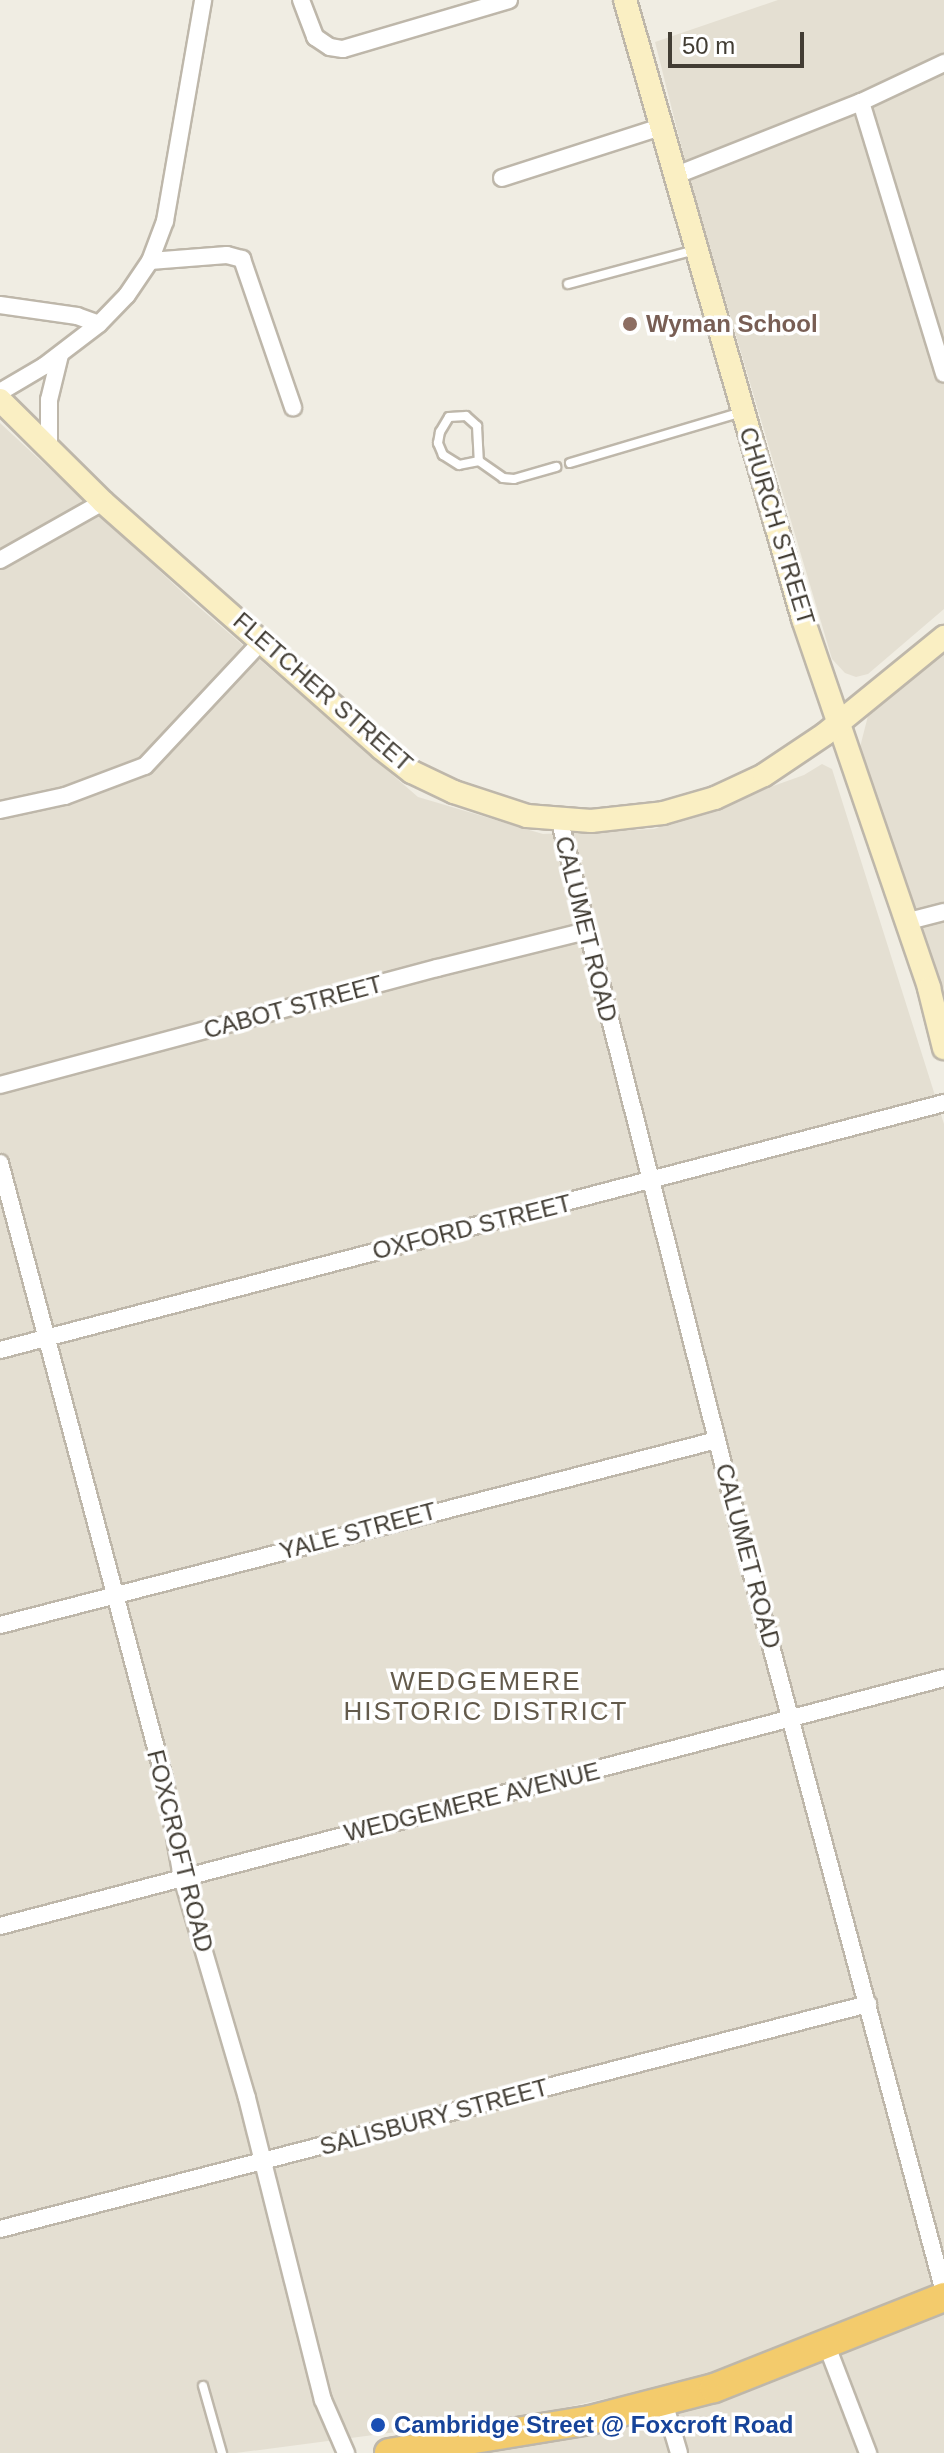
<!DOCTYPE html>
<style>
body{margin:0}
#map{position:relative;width:944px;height:2453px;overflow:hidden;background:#f0ede3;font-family:Arial,sans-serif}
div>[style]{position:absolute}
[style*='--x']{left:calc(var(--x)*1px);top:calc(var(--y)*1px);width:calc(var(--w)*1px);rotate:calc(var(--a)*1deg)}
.residential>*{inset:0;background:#e4dfd2}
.roads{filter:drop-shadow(2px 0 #beb7aa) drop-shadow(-2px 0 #beb7aa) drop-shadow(0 2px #beb7aa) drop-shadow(0 -2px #beb7aa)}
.lane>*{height:8px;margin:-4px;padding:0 4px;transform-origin:4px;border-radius:4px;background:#fff}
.street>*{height:16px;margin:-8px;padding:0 8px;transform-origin:8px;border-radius:8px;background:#fff}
.secondary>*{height:22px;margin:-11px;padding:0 11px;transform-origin:11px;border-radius:11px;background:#faefc3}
.highway>*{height:28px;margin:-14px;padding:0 14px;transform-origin:14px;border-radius:14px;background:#f3cb6c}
.dots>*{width:22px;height:22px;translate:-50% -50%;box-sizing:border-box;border:4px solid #fff;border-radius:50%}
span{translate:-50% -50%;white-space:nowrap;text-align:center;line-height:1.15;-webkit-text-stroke:7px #fff;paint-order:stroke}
.education-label{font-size:24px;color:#785e54;font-weight:700}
.left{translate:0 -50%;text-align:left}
.street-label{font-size:24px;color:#423d34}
.transit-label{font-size:24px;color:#164399;font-weight:700}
.neighbourhood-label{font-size:26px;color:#645b4c;letter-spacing:2px}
.scale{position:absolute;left:668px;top:32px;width:136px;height:36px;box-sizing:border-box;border:4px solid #423d34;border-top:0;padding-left:10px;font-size:24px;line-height:28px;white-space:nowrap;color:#423d34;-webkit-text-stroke:6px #fff;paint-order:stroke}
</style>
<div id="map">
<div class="residential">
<div style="clip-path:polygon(778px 0,944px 0,944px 609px,868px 674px,856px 677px,845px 673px,832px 659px,690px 181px,655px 42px)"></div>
<div style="clip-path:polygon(0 423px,193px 602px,418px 797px,543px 834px,654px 829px,804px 775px,822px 764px,832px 769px,944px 1124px,944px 2283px,696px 2379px,540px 2413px,236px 2453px,0 2453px)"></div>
<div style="clip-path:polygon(944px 652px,944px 1013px,860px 747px,869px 712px)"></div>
<div style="clip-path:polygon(944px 2306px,944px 2453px,435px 2453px,701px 2406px)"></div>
</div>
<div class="roads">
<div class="lane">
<div style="--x:568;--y:284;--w:131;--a:-15"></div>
<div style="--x:479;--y:461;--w:20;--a:169"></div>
<div style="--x:459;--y:465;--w:19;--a:-148"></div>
<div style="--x:443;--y:455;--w:13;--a:-113"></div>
<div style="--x:438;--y:443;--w:11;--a:-80"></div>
<div style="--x:440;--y:432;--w:17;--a:-59"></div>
<div style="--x:449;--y:417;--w:17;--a:-3"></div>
<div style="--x:466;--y:416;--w:15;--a:42"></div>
<div style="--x:477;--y:426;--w:35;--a:87"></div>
<div style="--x:479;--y:461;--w:29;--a:35"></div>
<div style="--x:503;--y:478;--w:11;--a:5"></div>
<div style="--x:514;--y:479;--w:44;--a:-15.9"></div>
<div style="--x:570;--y:463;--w:179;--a:-16.5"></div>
<div style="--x:203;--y:2386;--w:70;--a:74.2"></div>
</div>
<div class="street">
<div style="--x:301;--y:0;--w:40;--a:69"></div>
<div style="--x:315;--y:37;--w:18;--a:34"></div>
<div style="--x:330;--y:47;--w:13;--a:9"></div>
<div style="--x:343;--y:49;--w:173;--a:-16.4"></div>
<div style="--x:861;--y:102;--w:284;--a:73"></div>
<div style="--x:674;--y:176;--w:201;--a:-21.6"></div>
<div style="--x:861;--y:102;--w:92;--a:-25.2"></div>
<div style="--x:502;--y:178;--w:167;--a:-17.8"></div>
<div style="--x:150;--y:261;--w:77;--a:-4.5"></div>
<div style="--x:227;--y:255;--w:16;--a:15"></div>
<div style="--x:242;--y:259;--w:157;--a:71"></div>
<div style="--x:0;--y:305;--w:78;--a:8.1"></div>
<div style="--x:77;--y:316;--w:23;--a:20"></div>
<div style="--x:0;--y:392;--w:51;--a:-30.6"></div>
<div style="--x:44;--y:366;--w:69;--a:-37.4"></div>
<div style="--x:99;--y:324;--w:40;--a:-46"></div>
<div style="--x:127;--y:295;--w:41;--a:-55.9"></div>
<div style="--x:150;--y:261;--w:43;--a:-69.4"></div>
<div style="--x:165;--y:221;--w:224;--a:-80.2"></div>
<div style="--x:49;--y:449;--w:49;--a:-90"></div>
<div style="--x:49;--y:400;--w:46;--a:-76.3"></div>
<div style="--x:0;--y:560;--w:118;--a:-29.4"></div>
<div style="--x:0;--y:810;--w:66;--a:-12.2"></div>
<div style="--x:65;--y:796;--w:85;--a:-20.6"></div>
<div style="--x:145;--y:766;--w:171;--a:-46.9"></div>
<div style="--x:559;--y:818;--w:727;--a:75.75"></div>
<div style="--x:738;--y:1523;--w:796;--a:75"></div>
<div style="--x:905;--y:922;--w:40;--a:-14.4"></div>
<div style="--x:0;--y:1085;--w:452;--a:-15"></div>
<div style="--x:437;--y:968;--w:154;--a:-13.9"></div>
<div style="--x:0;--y:1163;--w:641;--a:75.07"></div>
<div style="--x:165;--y:1782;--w:97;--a:79.9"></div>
<div style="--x:182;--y:1877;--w:230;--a:73.6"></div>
<div style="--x:247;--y:2098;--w:311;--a:75.9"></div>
<div style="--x:323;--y:2400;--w:58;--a:66.5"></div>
<div style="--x:0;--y:1350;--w:976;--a:-14.66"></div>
<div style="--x:0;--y:1625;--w:740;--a:-14.47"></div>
<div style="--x:0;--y:1926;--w:976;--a:-14.72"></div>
<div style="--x:0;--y:2229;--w:897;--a:-14.53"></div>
<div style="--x:827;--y:2346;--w:115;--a:69"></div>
<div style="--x:664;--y:2402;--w:53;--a:73.6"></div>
</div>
<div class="secondary">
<div style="--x:625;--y:0;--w:644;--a:73.96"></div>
<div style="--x:803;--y:619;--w:390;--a:71.1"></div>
<div style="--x:929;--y:988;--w:62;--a:76"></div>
<div style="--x:0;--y:400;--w:145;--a:44.7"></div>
<div style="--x:103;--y:502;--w:371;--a:41.5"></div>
<div style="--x:381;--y:748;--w:39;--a:38"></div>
<div style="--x:412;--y:772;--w:47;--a:25.5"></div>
<div style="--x:454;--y:792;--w:77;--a:18.2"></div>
<div style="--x:527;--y:816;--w:64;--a:4.5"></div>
<div style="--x:591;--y:821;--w:72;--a:-6.3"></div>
<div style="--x:663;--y:813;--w:54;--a:-16.1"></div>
<div style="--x:715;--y:798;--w:54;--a:-25.1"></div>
<div style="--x:764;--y:775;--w:73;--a:-33.9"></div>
<div style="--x:825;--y:734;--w:154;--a:-39.2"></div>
</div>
<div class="highway">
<div style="--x:389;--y:2453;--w:204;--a:-9.3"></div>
<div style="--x:590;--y:2420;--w:128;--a:-14.5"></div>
<div style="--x:714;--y:2388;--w:247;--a:-21.6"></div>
</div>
</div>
<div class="dots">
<div style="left:630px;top:324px;background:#8d6e63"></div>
<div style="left:378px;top:2425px;background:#1a4fb4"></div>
</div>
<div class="education-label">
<span class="left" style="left:646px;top:324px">Wyman School</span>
</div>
<div class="street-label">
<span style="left:777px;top:526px;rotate:73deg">CHURCH STREET</span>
<span style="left:323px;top:692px;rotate:41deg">FLETCHER STREET</span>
<span style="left:586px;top:929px;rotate:76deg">CALUMET ROAD</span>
<span style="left:293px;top:1007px;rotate:-15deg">CABOT STREET</span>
<span style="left:472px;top:1227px;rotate:-14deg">OXFORD STREET</span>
<span style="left:358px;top:1531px;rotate:-15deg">YALE STREET</span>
<span style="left:748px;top:1556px;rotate:75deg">CALUMET ROAD</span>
<span style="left:472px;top:1802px;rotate:-14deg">WEDGEMERE AVENUE</span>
<span style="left:180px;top:1851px;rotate:76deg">FOXCROFT ROAD</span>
<span style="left:434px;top:2117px;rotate:-15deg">SALISBURY STREET</span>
</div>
<div class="transit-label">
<span class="left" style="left:394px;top:2425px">Cambridge Street @ Foxcroft Road</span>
</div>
<div class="neighbourhood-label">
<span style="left:486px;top:1697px">WEDGEMERE<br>HISTORIC DISTRICT</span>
</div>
<div class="scale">50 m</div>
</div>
